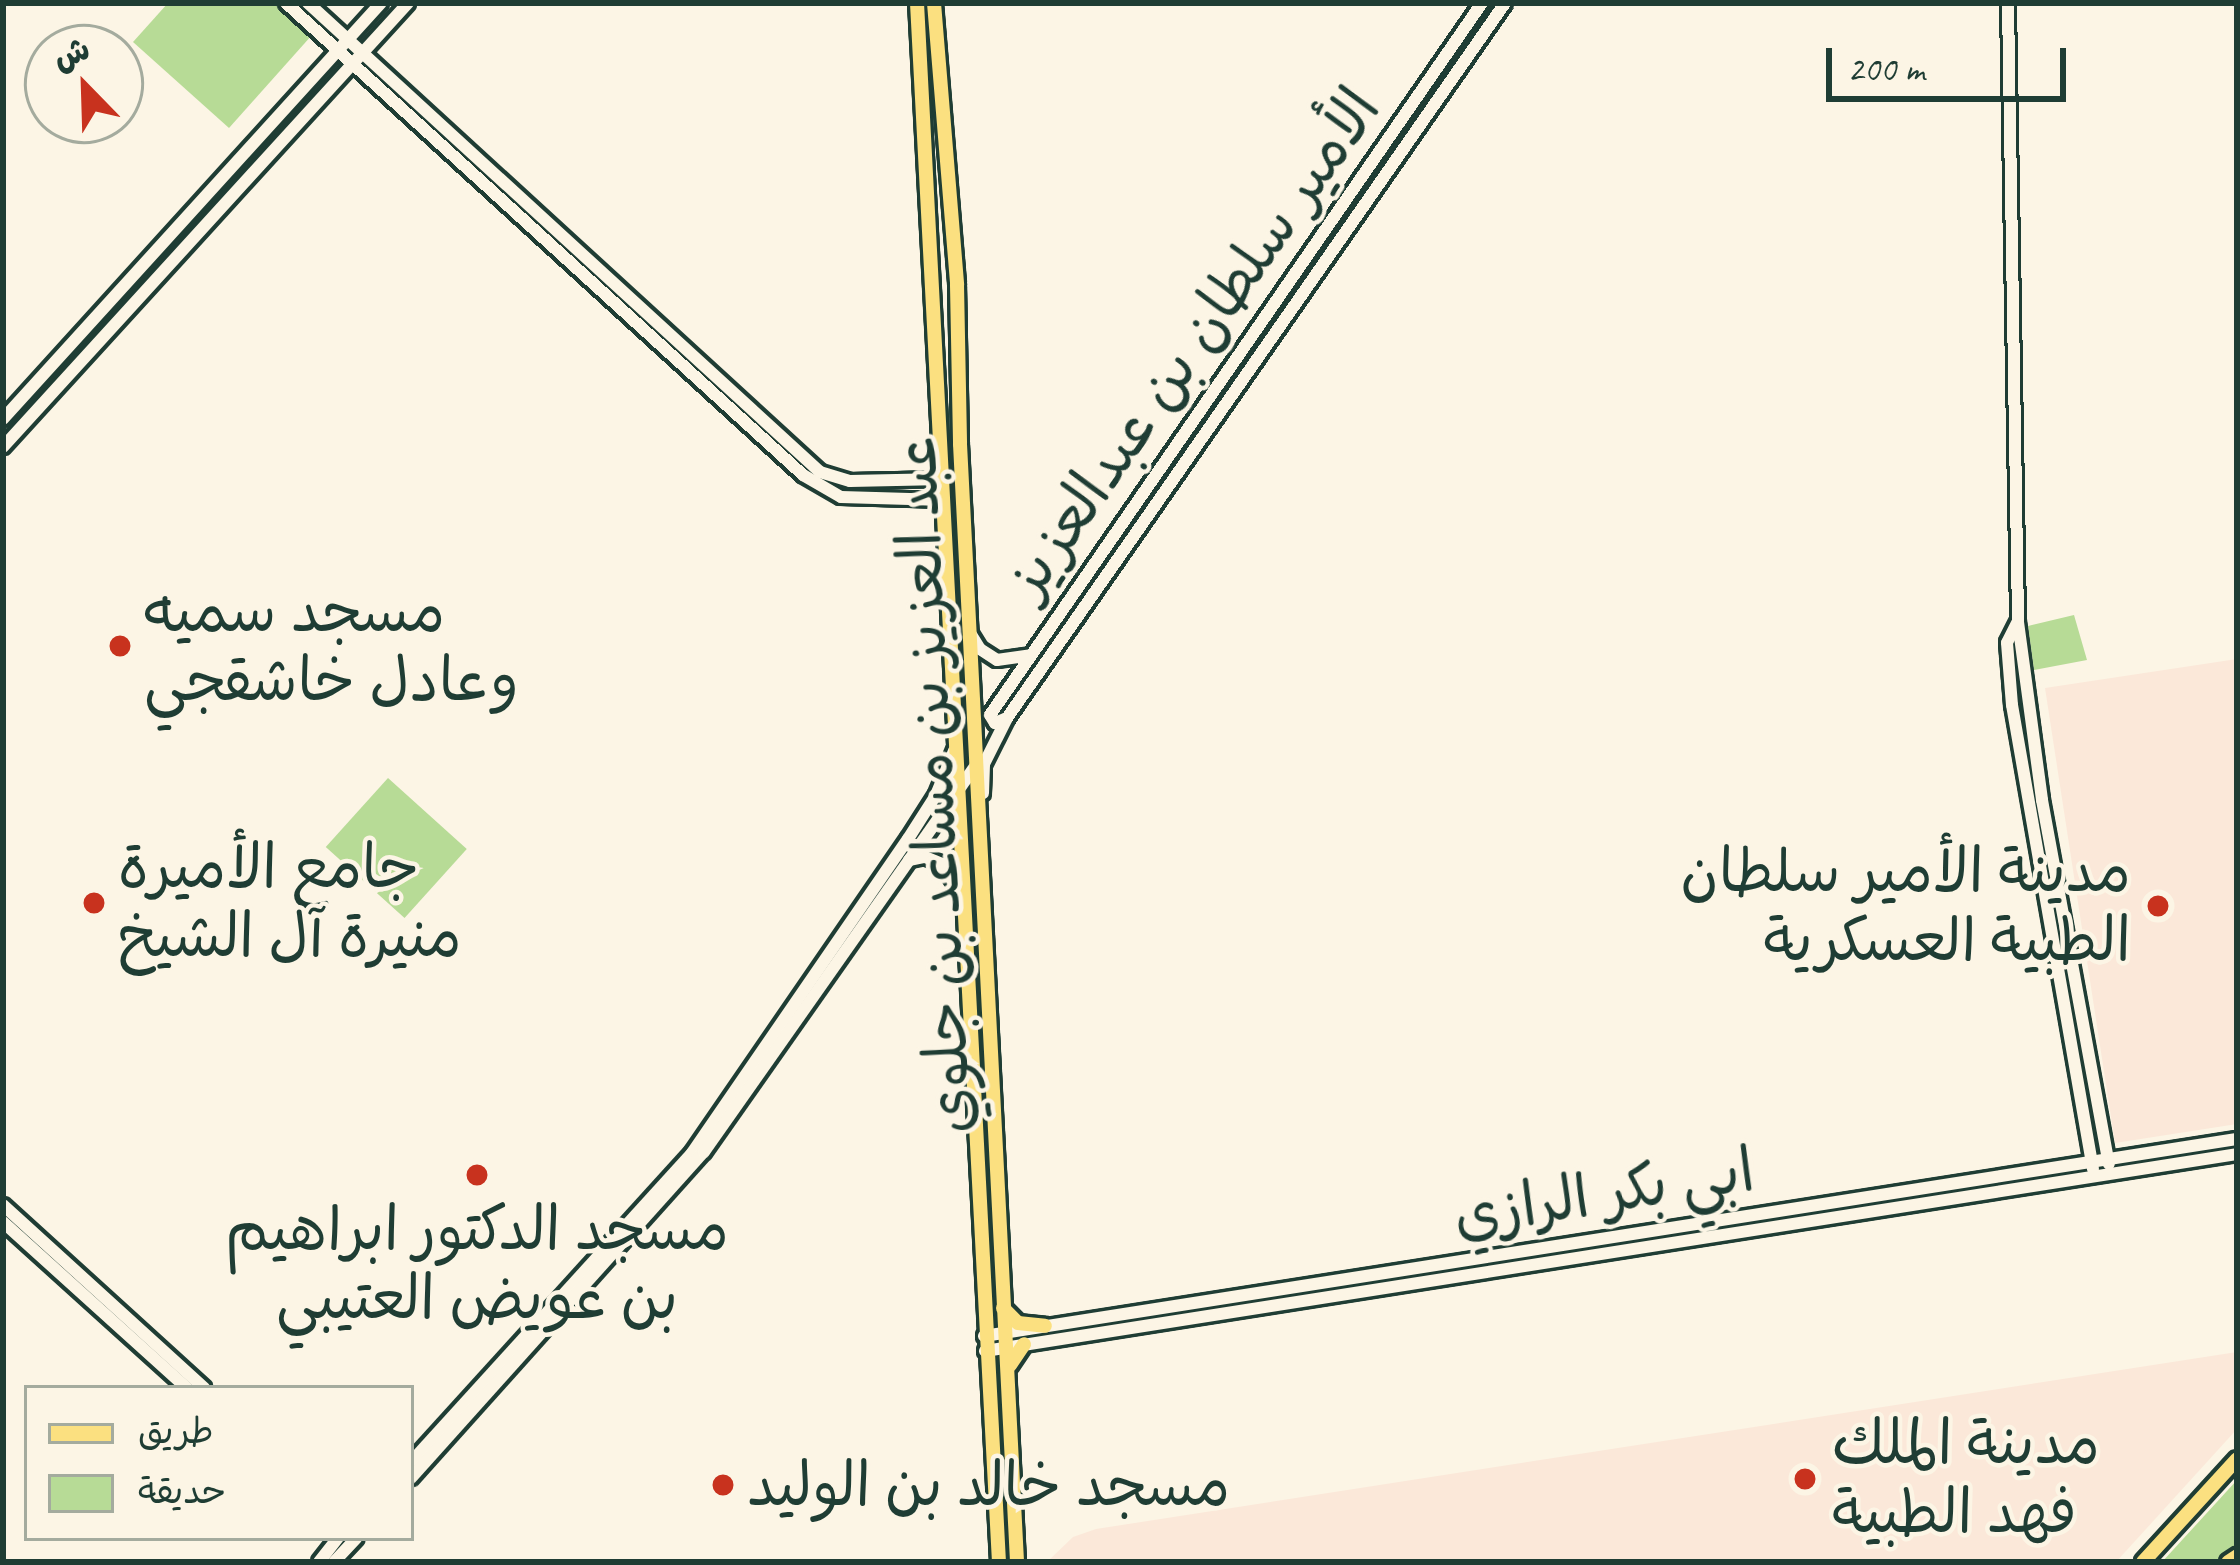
<!DOCTYPE html>
<meta charset="utf-8">
<style>
body{margin:0}
#map{position:relative;width:2240px;height:1565px;overflow:hidden;background:#fcf5e5;font-family:Caveat,"Playpen Sans Arabic",sans-serif}
div>[style]{position:absolute}
[style*='--x']{left:calc(var(--x)*1px);top:calc(var(--y)*1px);width:calc(var(--w)*1px);rotate:calc(var(--a)*1deg)}
.built>*{inset:0;background:#fbe8d9}
.green>*{inset:0;background:#b7db96;transform-origin:0 0}
.roads{filter:drop-shadow(3px 0 #1f3d34) drop-shadow(-3px 0 #1f3d34) drop-shadow(0 3px #1f3d34) drop-shadow(0 -3px #1f3d34)}
.secondary>*{height:12px;margin:-6px;padding:0 6px;transform-origin:6px;border-radius:6px;background:#fcf5e5}
.primary>*{height:14px;margin:-7px;padding:0 7px;transform-origin:7px;border-radius:7px;background:#fbe080}
.highway>*{height:15px;margin:-7.5px;padding:0 7.5px;transform-origin:7.5px;border-radius:7.5px;background:#fbe080}
.dots>*{width:33px;height:33px;translate:-50% -50%;box-sizing:border-box;border:6px solid #fcf5e5;border-radius:50%}
span{translate:-50% -50%;white-space:nowrap;text-align:center;line-height:1.15;-webkit-text-stroke:9px #fcf5e5;paint-order:stroke}
.street-label{font-size:60px;color:#1f3d34}
.poi-label{font-size:60px;color:#1f3d34}
.left{translate:0 -50%;text-align:left}
.right{translate:-100% -50%;text-align:right}
.frame{position:absolute;inset:0;border:6px solid #1f3d34;pointer-events:none}
.legend{position:absolute;left:24px;top:1385px;width:390px;height:156px;box-sizing:border-box;background:#fcf5e5;border:3px solid #a4ab9e;margin:0;padding:15px 21px;list-style:none;font-size:36px;color:#1f3d34}
.legend li{display:flex;align-items:center;gap:24px;height:60px}
.legend b{width:60px;border:3px solid #a4ab9e}
.north{position:absolute;left:24px;top:24px;width:120px;height:120px;box-sizing:border-box;background:#fcf5e5;border:3px solid #a4ab9e;border-radius:50%;rotate:337deg;font-size:33px;font-weight:700;line-height:48px;text-align:center;color:#1f3d34}
.north::after{content:'';display:block;margin:auto;width:42px;height:54px;background:#c8321e;clip-path:polygon(50% 0,100% 100%,50% 72%,0 100%)}
.scale{position:absolute;left:1826px;top:48px;width:240px;height:54px;box-sizing:border-box;border:6px solid #1f3d34;border-top:0;padding-left:15px;font-size:36px;line-height:42px;white-space:nowrap;color:#1f3d34;-webkit-text-stroke:9px #fcf5e5;paint-order:stroke}
</style>
<div id="map">
<div class="built">
<div style="clip-path:polygon(2237px 659px,2237px 1124px,2115px 1143px,2045px 688px)"></div>
<div style="clip-path:polygon(2237px 1352px,2237px 1429px,2116px 1562px,1047px 1562px,1073px 1537px,1096px 1529px)"></div>
</div>
<div class="green">
<div style="clip-path:polygon(168px 3px,276px 3px,312px 35px,229px 128px,133px 42px)"></div>
<div style="clip-path:polygon(2074px 615px,2087px 660px,2034px 670px,2028px 626px)"></div>
<div style="left:388px;top:778px;width:106px;height:93px;rotate:42deg"></div>
<div style="clip-path:polygon(2237px 1480px,2237px 1562px,2162px 1562px)"></div>
</div>
<div class="roads">
<div class="secondary">
<div style="--x:286;--y:3;--w:700;--a:42.39"></div>
<div style="--x:803;--y:475;--w:44;--a:30.1"></div>
<div style="--x:841;--y:497;--w:103;--a:1.7"></div>
<div style="--x:308;--y:3;--w:694;--a:42.49"></div>
<div style="--x:820;--y:472;--w:31;--a:17"></div>
<div style="--x:850;--y:481;--w:93;--a:-1.2"></div>
<div style="--x:2008;--y:3;--w:619;--a:89.07"></div>
<div style="--x:2018;--y:622;--w:180;--a:82.3"></div>
<div style="--x:2042;--y:800;--w:370;--a:79.6"></div>
<div style="--x:3;--y:419;--w:562;--a:-47.74"></div>
<div style="--x:3;--y:447;--w:601;--a:-47.63"></div>
<div style="--x:2017;--y:623;--w:22;--a:117"></div>
<div style="--x:2007;--y:643;--w:62;--a:85.4"></div>
<div style="--x:2012;--y:705;--w:471;--a:80.1"></div>
<div style="--x:970;--y:633;--w:19;--a:58"></div>
<div style="--x:980;--y:649;--w:20;--a:33"></div>
<div style="--x:997;--y:660;--w:34;--a:-8"></div>
<div style="--x:1007;--y:718;--w:13;--a:157"></div>
<div style="--x:995;--y:723;--w:9;--a:-122"></div>
<div style="--x:990;--y:715;--w:865;--a:-55.36"></div>
<div style="--x:983;--y:793;--w:29;--a:-88"></div>
<div style="--x:984;--y:764;--w:51;--a:-63.4"></div>
<div style="--x:1007;--y:718;--w:871;--a:-55.14"></div>
<div style="--x:909;--y:860;--w:16;--a:-11"></div>
<div style="--x:925;--y:857;--w:18;--a:22"></div>
<div style="--x:942;--y:864;--w:35;--a:57"></div>
<div style="--x:3;--y:1205;--w:272;--a:42.3"></div>
<div style="--x:3;--y:1222;--w:248;--a:42.1"></div>
<div style="--x:984;--y:1336;--w:1268;--a:-8.94"></div>
<div style="--x:985;--y:1351;--w:1267;--a:-8.94"></div>
<div style="--x:411;--y:1462;--w:418;--a:-47.7"></div>
<div style="--x:692;--y:1153;--w:381;--a:-55.5"></div>
<div style="--x:908;--y:839;--w:52;--a:-57.5"></div>
<div style="--x:936;--y:795;--w:48;--a:-67.8"></div>
<div style="--x:411;--y:1478;--w:438;--a:-48.1"></div>
<div style="--x:704;--y:1152;--w:478;--a:-54.9"></div>
<div style="--x:319;--y:1562;--w:31;--a:-52"></div>
<div style="--x:334;--y:1562;--w:33;--a:-47"></div>
</div>
<div class="primary">
<div style="--x:917;--y:3;--w:1561;--a:86.99"></div>
<div style="--x:934;--y:3;--w:283;--a:85.3"></div>
<div style="--x:957;--y:285;--w:159;--a:88.9"></div>
<div style="--x:960;--y:444;--w:1119;--a:87.08"></div>
<div style="--x:1003;--y:1308;--w:21;--a:45"></div>
<div style="--x:1018;--y:1323;--w:27;--a:6"></div>
<div style="--x:1010;--y:1365;--w:25;--a:-56"></div>
<div style="--x:2143;--y:1562;--w:139;--a:-47.6"></div>
</div>
<div class="highway">
<div style="--x:2228;--y:1562;--w:11;--a:-34"></div>
</div>
</div>
<div class="dots">
<div style="left:120px;top:646px;background:#c8321e"></div>
<div style="left:94px;top:903px;background:#c8321e"></div>
<div style="left:2158px;top:906px;background:#c8321e"></div>
<div style="left:477px;top:1175px;background:#c8321e"></div>
<div style="left:1805px;top:1479px;background:#c8321e"></div>
<div style="left:723px;top:1485px;background:#c8321e"></div>
</div>
<div class="street-label">
<span style="left:1192px;top:343px;rotate:-55deg">الأمير سلطان بن عبدالعزيز</span>
<span style="left:933px;top:785px;rotate:-93deg">عبد العزيز بن مساعد بن جلوي</span>
<span style="left:1604px;top:1193px;rotate:-9deg">ابي بكر الرازي</span>
</div>
<div class="poi-label">
<span class="left" style="left:144px;top:646px">مسجد سميه<br>وعادل خاشقجي</span>
<span class="left" style="left:118px;top:902px">جامع الأميرة<br>منيرة آل الشيخ</span>
<span class="right" style="left:2131px;top:906px">مدينة الأمير سلطان<br>الطبية العسكرية</span>
<span style="left:477px;top:1264px">مسجد الدكتور ابراهيم<br>بن عويض العتيبي</span>
<span class="left" style="left:1832px;top:1478px">مدينة الملك<br>فهد الطبية</span>
<span class="left" style="left:747px;top:1485px">مسجد خالد بن الوليد</span>
</div>
<div class="frame"></div>
<ul class="legend">
<li><b style="height:15px;background:#fbe080"></b>طريق</li>
<li><b style="height:33px;background:#b7db96"></b>حديقة</li>
</ul>
<div class="north">ش</div>
<div class="scale">200 m</div>
</div>
